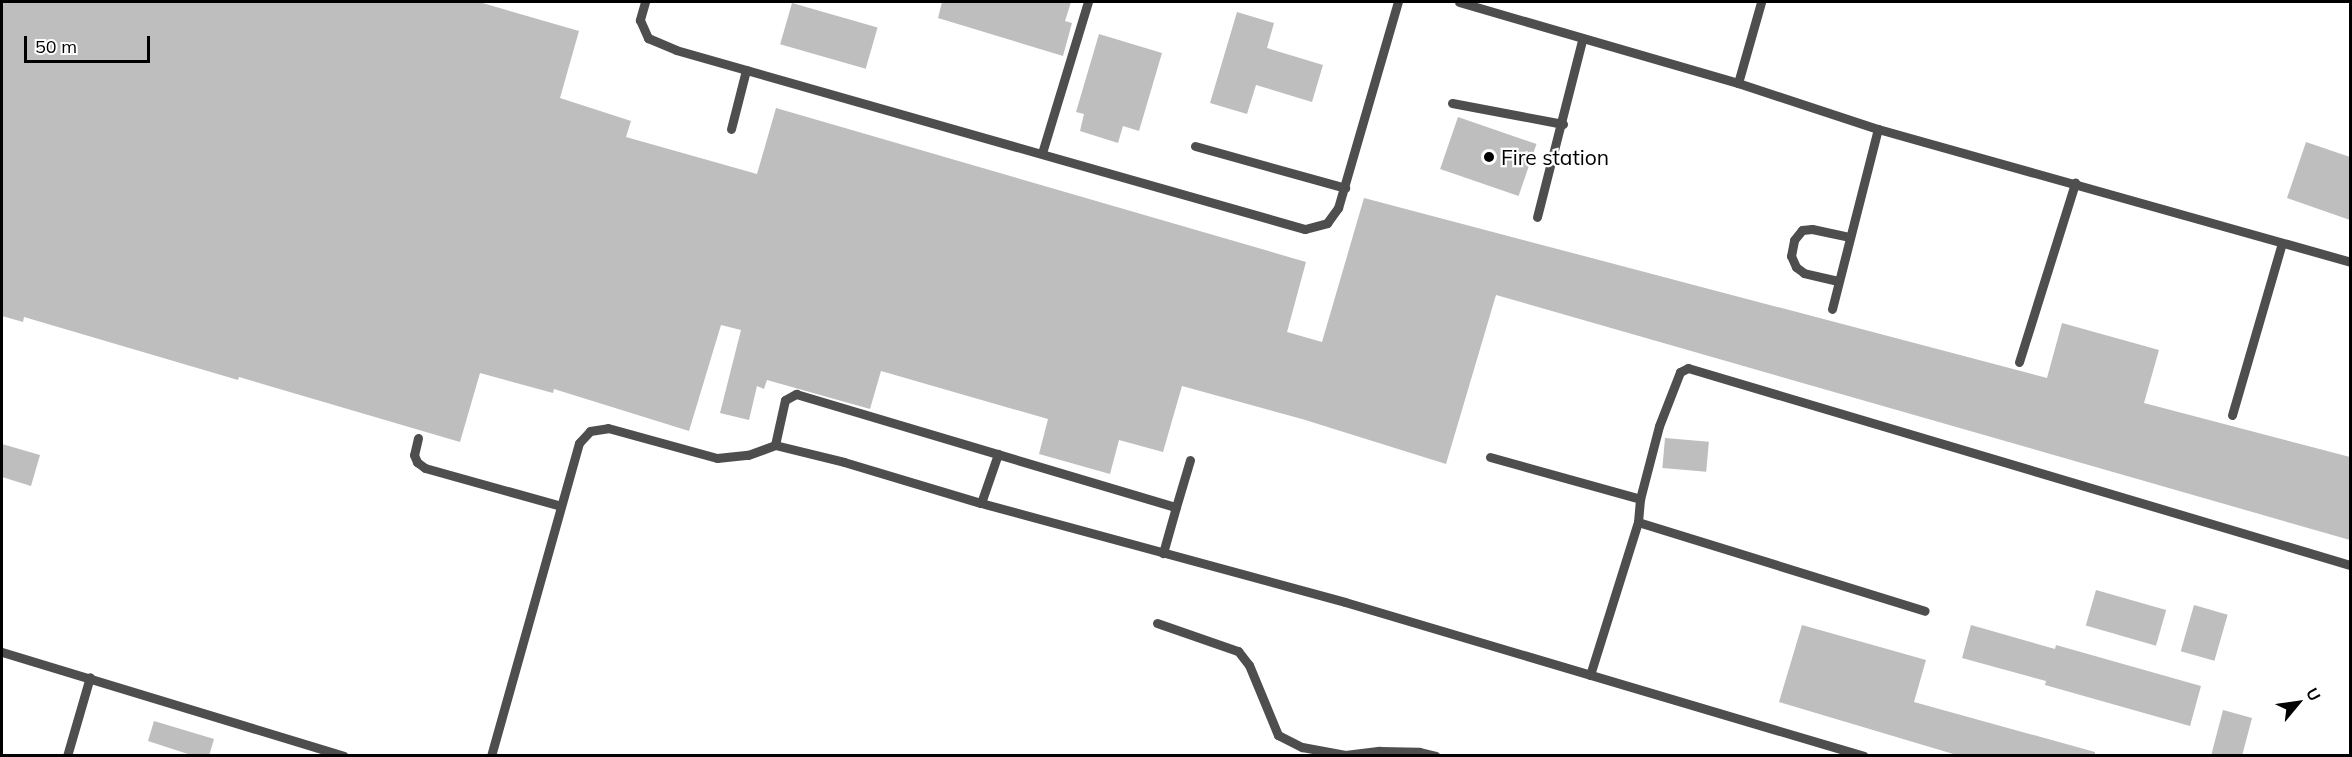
<!DOCTYPE html>
<style>
body{margin:0}
#map{position:relative;width:2352px;height:757px;overflow:hidden;background:#fff;font-family:Mulish,sans-serif}
div>[style]{position:absolute}
[style*='--x']{left:calc(var(--x)*1px);top:calc(var(--y)*1px);width:calc(var(--w)*1px);rotate:calc(var(--a)*1deg)}
.building>*{inset:0;background:#bebebe;transform-origin:0 0}
.service>*{height:9px;margin:-4.5px;padding:0 4.5px;transform-origin:4.5px;border-radius:4.5px;background:#4e4e4e}
.dots>*{width:16px;height:16px;translate:-50% -50%;box-sizing:border-box;border:3px solid #fff;border-radius:50%}
span{translate:-50% -50%;white-space:nowrap;text-align:center;line-height:1.15;-webkit-text-stroke:4.5px #fff;paint-order:stroke}
.poi-label{font-size:21px;color:#000}
.left{translate:0 -50%;text-align:left}
.frame{position:absolute;inset:0;border:3px solid #000;pointer-events:none}
.north{position:absolute;left:2268px;top:673px;width:60px;height:60px;-webkit-text-stroke:4px #fff;paint-order:stroke;rotate:61deg;font-size:16px;font-weight:700;line-height:24px;text-align:center;color:#000}
.north::after{content:'';display:block;margin:auto;width:21px;height:27px;background:#000;clip-path:polygon(50% 0,100% 100%,50% 72%,0 100%)}
.scale{position:absolute;left:24px;top:36px;width:126px;height:27px;box-sizing:border-box;border:3px solid #000;border-top:0;padding-left:8px;font-size:18px;line-height:21px;white-space:nowrap;color:#000;-webkit-text-stroke:4px #fff;paint-order:stroke}
</style>
<div id="map">
<div class="building">
<div style="clip-path:polygon(2px 2px,479px 2px,579px 31px,560px 98px,631px 121px,626px 137px,757px 174px,776px 108px,1306px 262px,1287px 332px,1322px 342px,1364px 198px,2047px 378px,2062px 323px,2159px 350px,2144px 403px,2350px 457px,2350px 540px,1496px 295px,1446px 464px,1302px 419px,1182px 386px,1163px 452px,1119px 440px,1110px 474px,1039px 454px,1048px 419px,881px 371px,870px 409px,767px 380px,764px 389px,757px 386px,749px 420px,720px 413px,741px 330px,721px 325px,689px 431px,554px 389px,553px 393px,480px 373px,460px 442px,239px 377px,238px 380px,24px 317px,23px 322px,2px 316px)"></div>
<div style="clip-path:polygon(942px 2px,1071px 2px,1065px 21px,1072px 23px,1063px 56px,938px 18px)"></div>
<div style="left:792px;top:3px;width:89px;height:43px;rotate:16deg"></div>
<div style="clip-path:polygon(1237px 12px,1274px 23px,1267px 48px,1323px 65px,1312px 102px,1256px 85px,1247px 114px,1210px 103px)"></div>
<div style="clip-path:polygon(1099px 34px,1162px 53px,1139px 131px,1123px 126px,1118px 143px,1080px 131px,1084px 114px,1076px 112px)"></div>
<div style="left:1458px;top:117px;width:83px;height:55px;rotate:19deg"></div>
<div style="clip-path:polygon(2306px 142px,2350px 157px,2350px 220px,2287px 198px)"></div>
<div style="left:1665px;top:438px;width:44px;height:30px;rotate:5deg"></div>
<div style="clip-path:polygon(2px 444px,40px 455px,31px 486px,2px 477px)"></div>
<div style="left:2096px;top:590px;width:73px;height:37px;rotate:16deg"></div>
<div style="left:2194px;top:605px;width:35px;height:48px;rotate:16deg"></div>
<div style="clip-path:polygon(1802px 625px,1926px 660px,1914px 702px,2095px 752px,2095px 756px,1960px 756px,1779px 702px)"></div>
<div style="clip-path:polygon(1971px 625px,2055px 649px,2056px 645px,2201px 686px,2190px 726px,2045px 685px,2046px 681px,1962px 658px)"></div>
<div style="clip-path:polygon(2223px 710px,2252px 718px,2242px 756px,2211px 756px)"></div>
<div style="clip-path:polygon(154px 721px,214px 739px,209px 756px,194px 756px,148px 741px)"></div>
</div>
<div class="service">
<div style="--x:645;--y:2;--w:19;--a:106"></div>
<div style="--x:640;--y:20;--w:20;--a:66"></div>
<div style="--x:648;--y:38;--w:30;--a:23"></div>
<div style="--x:676;--y:50;--w:654;--a:15.89"></div>
<div style="--x:1305;--y:229;--w:23;--a:-15"></div>
<div style="--x:1327;--y:223;--w:19;--a:-54"></div>
<div style="--x:1338;--y:208;--w:215;--a:-73.8"></div>
<div style="--x:1459;--y:2;--w:291;--a:16.2"></div>
<div style="--x:1738;--y:83;--w:147;--a:18.2"></div>
<div style="--x:1878;--y:129;--w:490;--a:15.7"></div>
<div style="--x:1738;--y:83;--w:84;--a:-74.1"></div>
<div style="--x:1452;--y:103;--w:113;--a:10.7"></div>
<div style="--x:731;--y:129;--w:61;--a:-75.7"></div>
<div style="--x:1195;--y:146;--w:156;--a:15.6"></div>
<div style="--x:1042;--y:153;--w:158;--a:-73.1"></div>
<div style="--x:1537;--y:217;--w:183;--a:-75.7"></div>
<div style="--x:1838;--y:281;--w:35;--a:-167"></div>
<div style="--x:1804;--y:273;--w:10;--a:-143"></div>
<div style="--x:1796;--y:267;--w:12;--a:-114"></div>
<div style="--x:1791;--y:256;--w:16;--a:-79"></div>
<div style="--x:1794;--y:240;--w:13;--a:-51"></div>
<div style="--x:1802;--y:230;--w:10;--a:-6"></div>
<div style="--x:1812;--y:229;--w:39;--a:12"></div>
<div style="--x:1832;--y:309;--w:186;--a:-75.7"></div>
<div style="--x:2019;--y:362;--w:188;--a:-72.6"></div>
<div style="--x:2232;--y:415;--w:179;--a:-73.8"></div>
<div style="--x:418;--y:438;--w:17;--a:103"></div>
<div style="--x:414;--y:455;--w:8;--a:67"></div>
<div style="--x:417;--y:462;--w:10;--a:37"></div>
<div style="--x:425;--y:468;--w:141;--a:15.6"></div>
<div style="--x:775;--y:445;--w:46;--a:-77.5"></div>
<div style="--x:785;--y:400;--w:13;--a:-29"></div>
<div style="--x:796;--y:394;--w:396;--a:16.6"></div>
<div style="--x:1176;--y:507;--w:48;--a:105.8"></div>
<div style="--x:1490;--y:457;--w:156;--a:15.6"></div>
<div style="--x:981;--y:503;--w:52;--a:-70.9"></div>
<div style="--x:1176;--y:507;--w:49;--a:-73.4"></div>
<div style="--x:1638;--y:522;--w:300;--a:17.2"></div>
<div style="--x:1157;--y:623;--w:86;--a:19.1"></div>
<div style="--x:1238;--y:651;--w:18;--a:52"></div>
<div style="--x:1249;--y:665;--w:76;--a:67.5"></div>
<div style="--x:1278;--y:735;--w:27;--a:27"></div>
<div style="--x:1302;--y:747;--w:44;--a:10.5"></div>
<div style="--x:1345;--y:755;--w:35;--a:-7"></div>
<div style="--x:1380;--y:751;--w:39;--a:1"></div>
<div style="--x:1419;--y:752;--w:17;--a:13"></div>
<div style="--x:2;--y:652;--w:357;--a:16.9"></div>
<div style="--x:1590;--y:675;--w:160;--a:-72.6"></div>
<div style="--x:1638;--y:522;--w:23;--a:-85"></div>
<div style="--x:1640;--y:499;--w:75;--a:-75.4"></div>
<div style="--x:1659;--y:426;--w:58;--a:-68.7"></div>
<div style="--x:1680;--y:372;--w:9;--a:-27"></div>
<div style="--x:1688;--y:368;--w:691;--a:16.57"></div>
<div style="--x:67;--y:756;--w:82;--a:-73.8"></div>
<div style="--x:491;--y:756;--w:325;--a:-74.3"></div>
<div style="--x:579;--y:443;--w:16;--a:-47"></div>
<div style="--x:590;--y:431;--w:18;--a:-9"></div>
<div style="--x:608;--y:428;--w:113;--a:15.4"></div>
<div style="--x:717;--y:458;--w:31;--a:-6"></div>
<div style="--x:748;--y:455;--w:29;--a:-20"></div>
<div style="--x:775;--y:445;--w:71;--a:13.8"></div>
<div style="--x:844;--y:462;--w:143;--a:16.7"></div>
<div style="--x:981;--y:503;--w:377;--a:15.2"></div>
<div style="--x:1345;--y:602;--w:541;--a:16.53"></div>
</div>
<div class="dots">
<div style="left:1489px;top:157px;background:#000"></div>
</div>
<div class="poi-label">
<span class="left" style="left:1501px;top:157px">Fire station</span>
</div>
<div class="frame"></div>
<div class="north">U</div>
<div class="scale">50 m</div>
</div>
